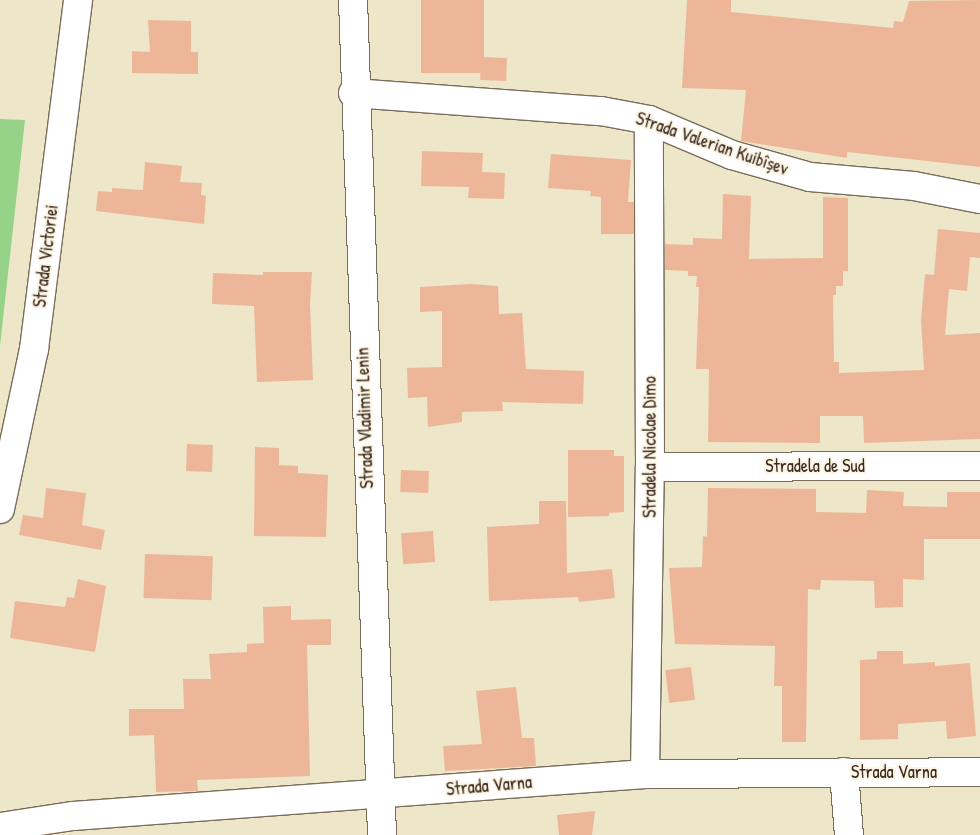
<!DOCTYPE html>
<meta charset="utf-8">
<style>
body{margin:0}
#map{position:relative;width:980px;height:835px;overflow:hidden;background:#ede6c8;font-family:"Patrick Hand",sans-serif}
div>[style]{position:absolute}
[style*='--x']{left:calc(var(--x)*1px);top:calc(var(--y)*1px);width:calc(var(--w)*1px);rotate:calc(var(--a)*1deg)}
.green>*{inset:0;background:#96d388}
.building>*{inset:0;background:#eeb698;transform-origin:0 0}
.roads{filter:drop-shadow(1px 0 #796c5a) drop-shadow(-1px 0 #796c5a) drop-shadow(0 1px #796c5a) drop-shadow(0 -1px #796c5a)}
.street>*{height:28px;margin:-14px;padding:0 14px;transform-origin:14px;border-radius:14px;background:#fff}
.secondary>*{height:28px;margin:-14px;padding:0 14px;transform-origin:14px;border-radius:14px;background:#fff}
span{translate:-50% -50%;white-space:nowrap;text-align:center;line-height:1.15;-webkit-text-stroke:4px #fcf5e5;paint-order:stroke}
.street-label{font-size:18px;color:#3b2a1e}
</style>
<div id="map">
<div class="green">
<div style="clip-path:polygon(0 119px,25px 120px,0 346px)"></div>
</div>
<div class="building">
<div style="left:421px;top:0;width:63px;height:73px"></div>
<div style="clip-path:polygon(687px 0,731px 0,731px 12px,893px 28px,894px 21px,903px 22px,909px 1px,980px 0,980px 167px,847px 152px,847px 158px,741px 141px,746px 90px,682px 88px)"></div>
<div style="clip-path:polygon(148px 20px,191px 21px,191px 52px,198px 52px,198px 74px,132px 73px,132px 51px,150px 52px)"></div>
<div style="left:481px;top:57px;width:26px;height:23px;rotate:2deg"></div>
<div style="clip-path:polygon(422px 151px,483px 153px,482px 172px,505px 173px,504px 199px,468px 198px,469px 187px,421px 186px)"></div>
<div style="clip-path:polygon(551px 154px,631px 160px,628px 202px,634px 202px,634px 234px,601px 234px,601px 197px,590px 196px,591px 191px,548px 188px)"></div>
<div style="clip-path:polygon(145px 162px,182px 166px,180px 182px,202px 183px,201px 195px,206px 196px,204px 224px,96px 211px,98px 191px,112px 192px,112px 188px,143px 190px)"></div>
<div style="clip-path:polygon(723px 194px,751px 196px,749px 259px,823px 258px,823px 197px,848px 198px,848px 271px,843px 271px,843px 286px,836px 286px,836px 295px,833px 295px,834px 362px,839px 362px,839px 373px,924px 370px,921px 320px,925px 274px,934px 275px,938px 229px,980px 233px,980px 258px,970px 257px,967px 291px,949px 289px,945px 335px,980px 333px,980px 439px,864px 443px,863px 416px,820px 416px,820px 443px,708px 442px,709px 369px,696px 369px,699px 287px,696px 287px,697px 276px,688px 276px,688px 271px,665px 270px,665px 244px,693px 245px,693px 238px,722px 239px)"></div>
<div style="clip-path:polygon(263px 272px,312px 272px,310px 304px,313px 380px,257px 382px,254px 306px,212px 304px,213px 273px,263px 275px)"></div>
<div style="clip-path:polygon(470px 284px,498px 286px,499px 314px,522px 313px,526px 369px,584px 371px,583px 404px,502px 402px,503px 411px,462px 412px,462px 422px,428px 427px,427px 397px,408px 398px,407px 368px,442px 367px,442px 311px,420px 312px,420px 287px)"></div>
<div style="left:187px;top:444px;width:26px;height:27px;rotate:2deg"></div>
<div style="clip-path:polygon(255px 447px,279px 448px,279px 465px,298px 466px,298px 473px,328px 475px,326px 537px,254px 536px)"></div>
<div style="clip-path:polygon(568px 450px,614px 450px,614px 456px,624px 456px,624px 512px,609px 513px,609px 516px,568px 517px)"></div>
<div style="left:401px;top:470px;width:28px;height:22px;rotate:2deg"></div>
<div style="clip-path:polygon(46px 488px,86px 493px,82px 525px,105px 530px,101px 550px,19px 535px,23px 515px,43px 518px)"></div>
<div style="clip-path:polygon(708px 488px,816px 489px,816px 512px,866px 513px,867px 490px,904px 492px,903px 506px,947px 507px,947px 492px,980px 492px,980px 539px,924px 539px,924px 580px,903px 579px,903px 607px,875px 608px,874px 581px,821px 580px,820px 590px,808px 589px,806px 742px,782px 742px,782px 686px,774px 686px,775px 646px,675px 644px,669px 568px,702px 567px,703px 536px,707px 537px)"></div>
<div style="clip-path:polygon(539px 501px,566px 501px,567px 573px,612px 569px,615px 598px,579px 602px,578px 597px,489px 601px,487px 527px,539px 524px)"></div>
<div style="left:433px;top:531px;width:31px;height:32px;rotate:86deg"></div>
<div style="left:145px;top:554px;width:68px;height:44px;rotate:2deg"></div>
<div style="clip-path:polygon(78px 579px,106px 586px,95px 652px,10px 638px,15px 601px,65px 607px,67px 597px,74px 598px)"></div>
<div style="clip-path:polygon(291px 606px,291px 620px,331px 619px,331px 645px,307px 645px,310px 776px,197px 780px,198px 791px,156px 792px,154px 735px,129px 736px,129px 709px,184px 709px,183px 679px,211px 679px,209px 654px,247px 652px,247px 644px,264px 643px,263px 607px)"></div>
<div style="clip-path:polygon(877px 651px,903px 651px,903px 664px,935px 662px,935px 666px,970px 663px,976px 736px,947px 739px,946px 721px,898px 724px,898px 739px,860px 740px,860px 660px,877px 659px)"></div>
<div style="left:691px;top:667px;width:33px;height:26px;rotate:83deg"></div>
<div style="clip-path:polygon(516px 687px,522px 738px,534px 738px,536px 766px,445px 771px,443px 746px,482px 744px,476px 691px)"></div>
<div style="clip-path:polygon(595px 811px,592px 835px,559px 835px,557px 815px)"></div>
</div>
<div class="roads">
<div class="street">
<div style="--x:353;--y:93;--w:249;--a:4.2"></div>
<div style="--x:601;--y:111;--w:49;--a:10.6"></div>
<div style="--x:649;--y:120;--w:90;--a:22.9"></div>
<div style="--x:732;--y:155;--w:81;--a:15.8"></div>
<div style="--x:810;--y:177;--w:104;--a:4.9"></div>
<div style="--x:914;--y:186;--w:67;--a:11.1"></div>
<div style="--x:650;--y:467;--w:330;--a:-0.2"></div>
<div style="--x:0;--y:509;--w:164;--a:-78"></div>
<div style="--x:34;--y:349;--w:352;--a:-82.8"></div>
<div style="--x:844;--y:772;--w:63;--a:85.5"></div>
<div style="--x:645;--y:774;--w:307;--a:-89.1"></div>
<div style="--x:650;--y:467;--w:347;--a:-90.2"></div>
<div style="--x:0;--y:827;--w:74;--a:-8.6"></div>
<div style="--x:73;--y:816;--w:574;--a:-4.2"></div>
<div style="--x:645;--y:774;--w:335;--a:-0.3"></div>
</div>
<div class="secondary">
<div style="--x:353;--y:0;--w:836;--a:88.01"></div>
</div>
</div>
<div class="street-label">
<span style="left:712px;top:144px;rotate:19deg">Strada Valerian Kuibîșev</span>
<span style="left:46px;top:256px;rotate:-83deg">Strada Victoriei</span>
<span style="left:365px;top:418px;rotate:-92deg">Strada Vladimir Lenin</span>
<span style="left:650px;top:447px;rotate:-90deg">Stradela Nicolae Dimo</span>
<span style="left:815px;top:466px">Stradela de Sud</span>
<span style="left:894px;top:772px">Strada Varna</span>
<span style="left:489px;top:786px;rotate:-5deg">Strada Varna</span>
</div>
</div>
